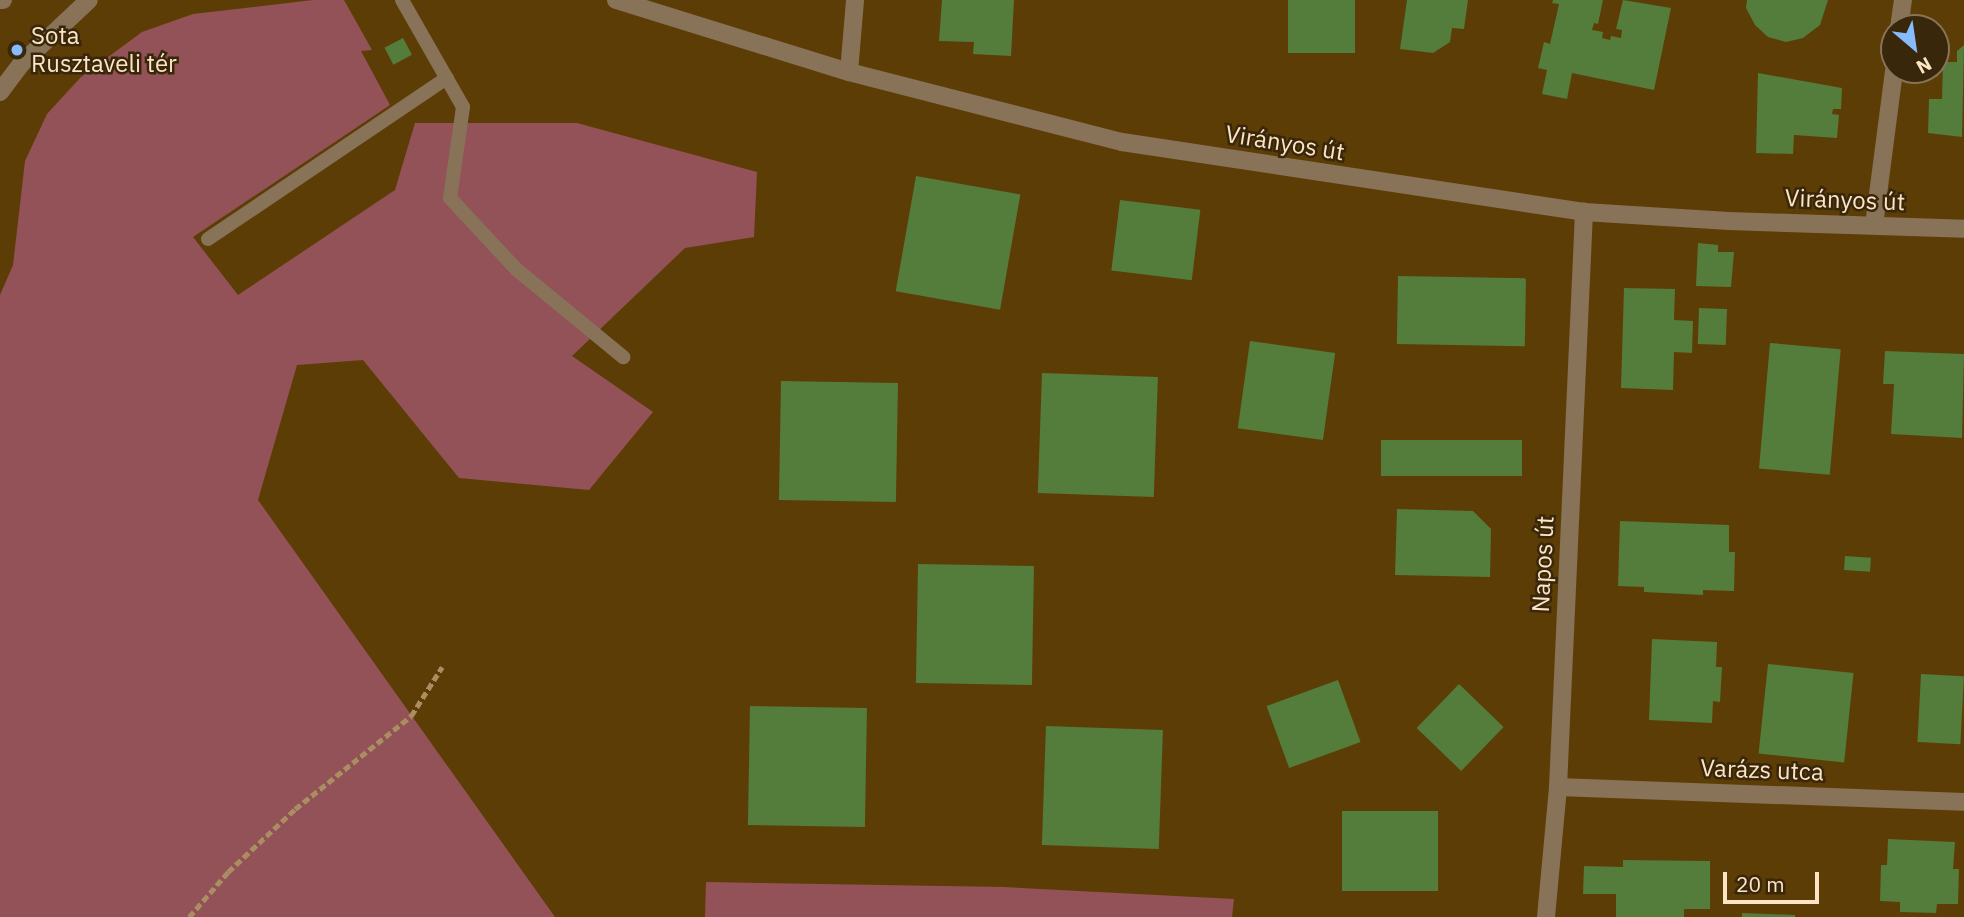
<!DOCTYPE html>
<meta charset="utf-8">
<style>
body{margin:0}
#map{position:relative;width:1964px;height:917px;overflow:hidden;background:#5d3d06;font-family:"IBM Plex Sans",sans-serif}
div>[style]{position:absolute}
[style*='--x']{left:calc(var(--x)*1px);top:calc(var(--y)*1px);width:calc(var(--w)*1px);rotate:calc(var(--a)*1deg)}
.green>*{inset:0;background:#935258}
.building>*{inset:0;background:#547c3a;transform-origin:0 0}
.path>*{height:4.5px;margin-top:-2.25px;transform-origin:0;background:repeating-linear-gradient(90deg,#aa8e62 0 7px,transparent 0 10.5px)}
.lane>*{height:14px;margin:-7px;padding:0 7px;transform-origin:7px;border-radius:7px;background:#887358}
.street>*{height:18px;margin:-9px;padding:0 9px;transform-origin:9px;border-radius:9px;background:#887358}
.dots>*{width:19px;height:19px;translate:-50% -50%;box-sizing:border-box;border:4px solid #39270b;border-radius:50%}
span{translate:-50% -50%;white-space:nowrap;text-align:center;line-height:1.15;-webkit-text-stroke:5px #39270b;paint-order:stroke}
.poi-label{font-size:24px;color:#fce4c5}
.left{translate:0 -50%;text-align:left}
.street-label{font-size:24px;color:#fce4c5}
.north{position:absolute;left:1880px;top:14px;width:70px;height:70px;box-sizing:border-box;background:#39270b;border:2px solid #877355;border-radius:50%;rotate:151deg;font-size:19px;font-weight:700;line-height:28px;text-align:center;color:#fce4c5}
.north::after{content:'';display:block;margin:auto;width:24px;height:32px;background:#87bbfb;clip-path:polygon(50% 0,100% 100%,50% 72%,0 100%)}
.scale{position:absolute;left:1723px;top:872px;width:96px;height:32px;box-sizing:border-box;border:4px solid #fce4c5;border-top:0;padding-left:9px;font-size:21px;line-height:24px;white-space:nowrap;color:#fce4c5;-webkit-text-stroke:5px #39270b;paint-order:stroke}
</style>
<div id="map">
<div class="green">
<div style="clip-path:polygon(313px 0,344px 0,372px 50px,361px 51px,390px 105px,193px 237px,238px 295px,395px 190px,415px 123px,577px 123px,757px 172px,754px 237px,685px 248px,572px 356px,653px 412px,589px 490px,459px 478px,363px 360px,297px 365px,258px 500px,555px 917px,0 917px,0 295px,13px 265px,25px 161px,47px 114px,81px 77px,142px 32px,193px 14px)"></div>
<div style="clip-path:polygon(706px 882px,1004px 887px,1234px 899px,1232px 917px,705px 917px)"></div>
</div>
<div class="building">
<div style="clip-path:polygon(942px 0,1014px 0,1011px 56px,973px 54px,974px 42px,939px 41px)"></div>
<div style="left:1288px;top:0;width:67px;height:53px"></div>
<div style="clip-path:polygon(1407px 0,1468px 0,1464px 29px,1452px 28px,1450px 42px,1433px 53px,1400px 49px)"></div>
<div style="clip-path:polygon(1553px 0,1603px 0,1598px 24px,1594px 23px,1592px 30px,1603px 32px,1602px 38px,1610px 40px,1611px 36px,1621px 38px,1622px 30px,1616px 29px,1623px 0,1671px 8px,1654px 90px,1572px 73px,1567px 99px,1542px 94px,1547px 70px,1538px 68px,1544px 42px,1550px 44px,1559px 4px,1552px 3px)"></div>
<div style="clip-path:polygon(1747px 0,1828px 0,1820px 25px,1803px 38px,1786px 42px,1768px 37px,1755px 25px,1746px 8px)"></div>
<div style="left:403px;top:38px;width:19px;height:21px;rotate:62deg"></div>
<div style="clip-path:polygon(1964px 45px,1962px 137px,1928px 133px,1929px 99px,1942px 99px,1943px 62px,1957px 62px,1957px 51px)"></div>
<div style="clip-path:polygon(1758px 73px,1842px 88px,1841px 109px,1833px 109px,1832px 114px,1839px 115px,1837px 138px,1794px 135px,1793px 154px,1756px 153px)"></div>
<div style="left:916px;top:176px;width:106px;height:117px;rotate:10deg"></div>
<div style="left:1120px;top:200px;width:81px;height:71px;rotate:7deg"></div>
<div style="clip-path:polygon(1698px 243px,1718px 245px,1718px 252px,1734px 252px,1731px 287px,1696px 286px)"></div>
<div style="left:1398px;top:276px;width:128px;height:68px;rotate:1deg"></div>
<div style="clip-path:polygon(1624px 288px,1675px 289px,1674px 320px,1693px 321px,1692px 353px,1674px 352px,1673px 390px,1621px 388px)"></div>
<div style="left:1699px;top:308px;width:28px;height:36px;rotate:2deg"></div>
<div style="left:1250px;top:341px;width:86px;height:88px;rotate:8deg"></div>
<div style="left:1770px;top:343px;width:71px;height:126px;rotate:5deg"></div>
<div style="clip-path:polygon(1885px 351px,1964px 354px,1962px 438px,1891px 434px,1894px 384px,1883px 384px)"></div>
<div style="left:1042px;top:373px;width:116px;height:120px;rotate:2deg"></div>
<div style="left:781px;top:381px;width:117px;height:119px;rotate:1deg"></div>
<div style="left:1381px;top:440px;width:141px;height:36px"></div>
<div style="clip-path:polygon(1397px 509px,1473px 511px,1491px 529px,1490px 577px,1395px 575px)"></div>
<div style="clip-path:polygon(1620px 521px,1729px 525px,1729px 552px,1735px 552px,1734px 591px,1703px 590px,1703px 595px,1644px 592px,1644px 587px,1618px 586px)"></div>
<div style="left:1845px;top:556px;width:26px;height:14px;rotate:4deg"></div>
<div style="left:918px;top:564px;width:116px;height:119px;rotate:1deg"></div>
<div style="clip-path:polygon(1652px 639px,1717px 642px,1716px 667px,1722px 667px,1720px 702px,1713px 701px,1712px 723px,1649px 720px)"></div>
<div style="left:1768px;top:664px;width:86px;height:90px;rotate:6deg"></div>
<div style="left:1921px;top:674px;width:43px;height:68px;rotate:3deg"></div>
<div style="left:1338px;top:680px;width:66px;height:76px;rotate:70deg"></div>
<div style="left:1459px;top:684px;width:62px;height:61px;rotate:44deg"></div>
<div style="left:750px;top:706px;width:117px;height:119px;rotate:1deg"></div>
<div style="left:1046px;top:726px;width:117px;height:119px;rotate:2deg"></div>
<div style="left:1438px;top:811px;width:80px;height:96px;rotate:90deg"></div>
<div style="clip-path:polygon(1888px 839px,1955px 842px,1953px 869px,1959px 869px,1958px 904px,1937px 904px,1936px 913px,1900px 912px,1900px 902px,1880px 901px,1881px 865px,1887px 865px)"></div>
<div style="clip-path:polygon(1623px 860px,1710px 861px,1710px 909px,1684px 909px,1684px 917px,1616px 917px,1616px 894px,1583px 894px,1584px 866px,1623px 867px)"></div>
<div style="clip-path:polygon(1742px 913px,1795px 915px,1795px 917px,1742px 917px)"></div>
</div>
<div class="path">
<div style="--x:189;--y:917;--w:60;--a:-49.1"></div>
<div style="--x:228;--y:872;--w:92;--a:-43.2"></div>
<div style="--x:295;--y:809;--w:149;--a:-38.7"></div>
<div style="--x:411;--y:716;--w:58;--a:-57.7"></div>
</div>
<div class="lane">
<div style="--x:402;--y:0;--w:123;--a:60.3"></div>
<div style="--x:463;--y:107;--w:92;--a:98.1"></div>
<div style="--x:450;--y:198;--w:97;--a:47.1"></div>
<div style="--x:516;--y:269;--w:139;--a:39.4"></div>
<div style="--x:208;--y:239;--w:288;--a:-34"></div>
</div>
<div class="street">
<div style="--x:0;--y:0;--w:3;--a:0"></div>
<div style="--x:616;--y:0;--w:244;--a:17.2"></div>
<div style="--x:849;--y:72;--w:282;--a:14.4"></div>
<div style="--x:1122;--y:142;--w:467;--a:8.6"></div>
<div style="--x:1584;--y:212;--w:145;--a:3.6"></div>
<div style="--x:1729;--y:221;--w:235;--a:1.9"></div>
<div style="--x:1899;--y:28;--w:28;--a:-82"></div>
<div style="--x:849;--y:72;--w:72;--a:-85.2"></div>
<div style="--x:0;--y:92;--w:35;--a:-53"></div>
<div style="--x:21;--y:64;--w:93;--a:-43.3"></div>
<div style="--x:1874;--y:225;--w:156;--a:-82.6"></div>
<div style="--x:1558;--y:787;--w:406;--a:2.1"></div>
<div style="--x:1546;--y:917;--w:131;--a:-84.7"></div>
<div style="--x:1558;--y:787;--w:576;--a:-87.41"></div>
</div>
<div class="dots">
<div style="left:17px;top:50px;background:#87bbfb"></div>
</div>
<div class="poi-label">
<span class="left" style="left:31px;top:50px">Sota<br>Rusztaveli tér</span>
</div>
<div class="street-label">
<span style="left:1285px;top:143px;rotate:9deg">Virányos út</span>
<span style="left:1845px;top:200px;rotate:2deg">Virányos út</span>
<span style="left:1543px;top:564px;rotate:-87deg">Napos út</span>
<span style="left:1762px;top:770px;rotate:2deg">Varázs utca</span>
</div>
<div class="north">N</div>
<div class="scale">20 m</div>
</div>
